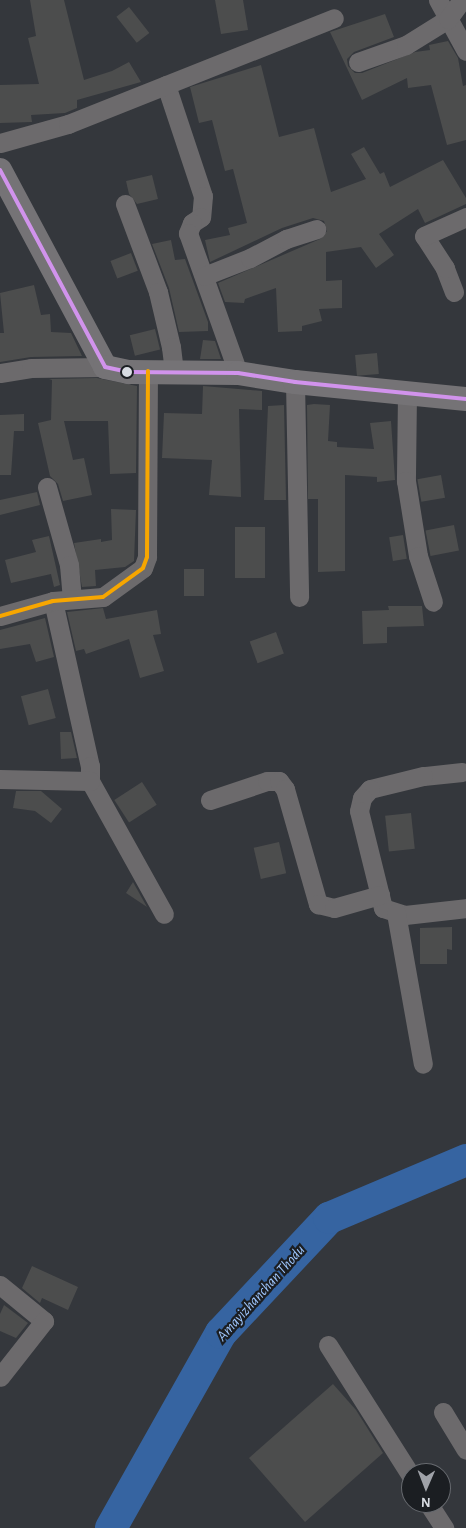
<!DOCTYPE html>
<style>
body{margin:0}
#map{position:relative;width:466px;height:1528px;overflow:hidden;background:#34373c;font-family:"Alegreya Sans",sans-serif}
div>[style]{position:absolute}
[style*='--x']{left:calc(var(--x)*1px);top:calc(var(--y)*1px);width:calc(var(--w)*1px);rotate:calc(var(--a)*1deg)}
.river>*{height:32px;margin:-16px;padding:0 16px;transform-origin:16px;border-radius:16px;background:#3664a1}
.building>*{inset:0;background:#4c4d4d;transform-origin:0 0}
.minor>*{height:19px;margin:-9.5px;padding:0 9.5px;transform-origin:9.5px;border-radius:9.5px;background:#6c6a6c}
.major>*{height:24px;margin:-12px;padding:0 12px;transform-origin:12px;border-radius:12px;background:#757376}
.bus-1>*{height:4px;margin:-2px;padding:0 2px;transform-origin:2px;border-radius:2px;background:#d193ec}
.bus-2>*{height:4px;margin:-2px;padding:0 2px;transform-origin:2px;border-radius:2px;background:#f7a600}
.dots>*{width:14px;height:14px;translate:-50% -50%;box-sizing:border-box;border:2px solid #1b1e22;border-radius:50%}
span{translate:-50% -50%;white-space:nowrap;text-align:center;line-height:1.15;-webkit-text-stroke:4.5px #1b1e22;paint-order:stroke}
.water-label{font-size:15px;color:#9fc7fe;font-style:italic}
.north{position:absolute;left:401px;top:1463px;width:50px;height:50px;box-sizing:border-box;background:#1b1e22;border:1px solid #676a6f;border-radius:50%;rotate:181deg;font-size:14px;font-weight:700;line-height:20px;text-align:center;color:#d8dce2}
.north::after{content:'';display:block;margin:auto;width:18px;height:22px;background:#9fa2a8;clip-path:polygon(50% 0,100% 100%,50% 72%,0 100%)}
</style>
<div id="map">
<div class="river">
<div style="--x:111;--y:1528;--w:224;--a:-60.6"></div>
<div style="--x:221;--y:1333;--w:158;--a:-46.8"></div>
<div style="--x:329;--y:1218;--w:149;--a:-22.9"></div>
</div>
<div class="building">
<div style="clip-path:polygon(30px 0,64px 0,84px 80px,112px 71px,129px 62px,141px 82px,77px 100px,77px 108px,65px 113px,31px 115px,32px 122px,0 123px,0 85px,39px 84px,28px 38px,36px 36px)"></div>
<div style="clip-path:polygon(215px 0,243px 0,248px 30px,221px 34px)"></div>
<div style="left:129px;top:7px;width:33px;height:16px;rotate:52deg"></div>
<div style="clip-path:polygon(385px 14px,394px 37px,354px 52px,347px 59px,348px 66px,355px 73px,362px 73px,415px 52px,430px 50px,429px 45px,448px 41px,458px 58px,463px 86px,466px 85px,466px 140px,447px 145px,431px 85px,408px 88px,407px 78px,362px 100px,330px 32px)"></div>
<div style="clip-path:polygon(261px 65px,279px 137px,314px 128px,331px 192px,366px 179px,351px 154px,364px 147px,380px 174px,384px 172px,390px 187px,443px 160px,466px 198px,466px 204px,425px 223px,418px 209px,379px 234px,394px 255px,376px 268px,361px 247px,326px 252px,326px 281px,342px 280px,342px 308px,319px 309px,322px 321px,302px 326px,302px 331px,278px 332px,276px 288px,245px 299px,244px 303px,225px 302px,218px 283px,320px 239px,327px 231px,324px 221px,313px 218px,282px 228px,210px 262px,205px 240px,230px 235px,228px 228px,247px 223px,233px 169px,225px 171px,212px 120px,199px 123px,190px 87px)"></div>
<div style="clip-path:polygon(152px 175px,158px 199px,137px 204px,129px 194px,126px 181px)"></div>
<div style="clip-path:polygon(171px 240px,175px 260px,185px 259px,208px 322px,208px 331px,179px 332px,169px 288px,152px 244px)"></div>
<div style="left:131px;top:253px;width:19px;height:22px;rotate:69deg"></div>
<div style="clip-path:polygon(34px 285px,41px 315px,50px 314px,51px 332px,71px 333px,82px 356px,31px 357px,0 362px,0 333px,4px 333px,0 293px)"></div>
<div style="left:155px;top:329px;width:21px;height:26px;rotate:76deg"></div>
<div style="clip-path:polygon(203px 340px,215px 341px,221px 359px,200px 359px)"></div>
<div style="left:377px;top:353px;width:21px;height:22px;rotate:85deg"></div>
<div style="clip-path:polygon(97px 378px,137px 386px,136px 473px,110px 474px,108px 421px,64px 421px,73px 460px,84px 458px,92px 495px,63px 501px,58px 484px,50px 476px,38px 423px,51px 420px,52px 380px,49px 379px)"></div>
<div style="clip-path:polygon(203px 386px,262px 391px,262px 410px,239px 409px,241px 497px,209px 495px,212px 460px,162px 458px,164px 413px,202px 414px)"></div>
<div style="clip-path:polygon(314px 404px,330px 405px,328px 441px,337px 442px,337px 447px,374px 449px,370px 423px,391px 421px,395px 480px,377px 482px,377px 477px,345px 475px,345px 571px,318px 572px,318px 499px,308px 499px,307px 405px)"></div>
<div style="clip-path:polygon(284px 405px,286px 500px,264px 500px,268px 406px)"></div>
<div style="clip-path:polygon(24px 414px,24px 431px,14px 431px,11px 475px,0 475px,0 415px)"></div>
<div style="left:441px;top:475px;width:23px;height:24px;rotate:80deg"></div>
<div style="clip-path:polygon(37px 492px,40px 505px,0 515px,0 500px)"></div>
<div style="clip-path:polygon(111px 509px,136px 510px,134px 561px,125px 567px,95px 570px,96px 586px,82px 587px,74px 543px,101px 539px,101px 542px,112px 540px)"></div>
<div style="left:454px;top:525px;width:26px;height:29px;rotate:79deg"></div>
<div style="left:235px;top:527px;width:30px;height:51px"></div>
<div style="left:403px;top:535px;width:24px;height:14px;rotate:81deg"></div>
<div style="clip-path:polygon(49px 536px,60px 585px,54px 587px,51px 574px,11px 583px,5px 560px,36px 552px,32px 540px)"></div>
<div style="left:184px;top:569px;width:20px;height:27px"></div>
<div style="clip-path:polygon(388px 606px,422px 606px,424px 626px,387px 627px,387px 643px,363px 644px,362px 611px,389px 610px)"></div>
<div style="clip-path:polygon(103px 608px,106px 619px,157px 610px,161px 634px,153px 635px,164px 671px,140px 678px,129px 639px,86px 654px,84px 649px,76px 651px,67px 612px)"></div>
<div style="clip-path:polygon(45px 618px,54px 657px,36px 662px,30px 644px,0 649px,0 630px)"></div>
<div style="left:276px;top:632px;width:23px;height:28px;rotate:70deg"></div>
<div style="left:48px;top:689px;width:30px;height:28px;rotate:75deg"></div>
<div style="clip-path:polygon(60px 732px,71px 732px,77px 758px,61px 759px)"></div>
<div style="left:142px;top:782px;width:27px;height:33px;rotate:57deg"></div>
<div style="clip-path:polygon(16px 791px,41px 791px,62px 809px,51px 823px,35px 811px,13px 808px)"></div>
<div style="left:411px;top:813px;width:36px;height:26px;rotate:84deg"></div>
<div style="left:279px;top:842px;width:32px;height:26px;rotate:77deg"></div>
<div style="clip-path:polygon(133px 882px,147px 907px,126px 893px)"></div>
<div style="clip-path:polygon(452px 927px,452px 950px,447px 949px,447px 964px,420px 964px,420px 928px)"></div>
<div style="clip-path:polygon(32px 1266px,78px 1287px,68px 1310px,42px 1298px,40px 1303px,22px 1288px)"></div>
<div style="clip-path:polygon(4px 1305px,28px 1323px,16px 1338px,0 1331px,0 1314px)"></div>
<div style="clip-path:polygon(333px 1384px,356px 1410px,383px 1453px,305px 1522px,249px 1458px)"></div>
</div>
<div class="minor">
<div style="--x:438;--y:0;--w:58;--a:61.2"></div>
<div style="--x:358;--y:62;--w:51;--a:-19.5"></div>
<div style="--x:406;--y:45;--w:49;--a:-31.8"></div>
<div style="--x:448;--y:19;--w:24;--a:-54"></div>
<div style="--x:166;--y:85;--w:117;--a:71.6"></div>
<div style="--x:203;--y:196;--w:21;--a:95"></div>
<div style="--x:201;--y:217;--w:11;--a:146"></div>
<div style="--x:192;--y:223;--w:11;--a:112"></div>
<div style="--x:188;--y:233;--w:149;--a:70.3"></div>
<div style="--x:0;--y:143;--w:71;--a:-15.6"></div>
<div style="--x:68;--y:124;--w:286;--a:-21.7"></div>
<div style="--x:125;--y:204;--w:94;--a:69.4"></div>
<div style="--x:158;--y:292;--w:57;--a:76.7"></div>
<div style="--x:171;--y:347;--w:26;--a:83"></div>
<div style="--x:204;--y:276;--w:49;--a:-21.4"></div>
<div style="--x:250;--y:258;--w:41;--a:-27.8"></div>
<div style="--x:286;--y:239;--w:32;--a:-18"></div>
<div style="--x:454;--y:292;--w:26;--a:-111"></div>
<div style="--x:445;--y:268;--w:38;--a:-123"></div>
<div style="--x:424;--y:236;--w:46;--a:-24.3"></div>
<div style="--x:0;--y:373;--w:31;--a:-9"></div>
<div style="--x:31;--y:368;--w:74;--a:-0.8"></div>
<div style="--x:295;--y:382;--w:215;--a:88.9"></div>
<div style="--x:407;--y:393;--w:88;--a:90.7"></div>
<div style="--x:406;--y:481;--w:76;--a:80.9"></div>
<div style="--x:418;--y:556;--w:48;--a:71.9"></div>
<div style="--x:47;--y:487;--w:81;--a:74.2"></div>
<div style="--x:69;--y:565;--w:34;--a:85"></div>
<div style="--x:53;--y:601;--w:169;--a:77.4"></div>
<div style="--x:90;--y:766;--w:15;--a:90"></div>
<div style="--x:90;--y:781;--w:152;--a:60.9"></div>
<div style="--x:0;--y:616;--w:55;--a:-15.8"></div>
<div style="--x:53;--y:601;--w:50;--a:-4.6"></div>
<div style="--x:103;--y:597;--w:49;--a:-35.9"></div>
<div style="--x:143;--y:568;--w:12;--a:-70"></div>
<div style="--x:147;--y:557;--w:186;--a:-89.7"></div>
<div style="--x:462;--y:772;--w:39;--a:174"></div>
<div style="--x:423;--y:776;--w:55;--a:166.2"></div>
<div style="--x:370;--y:789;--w:12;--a:132"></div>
<div style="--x:362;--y:798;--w:13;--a:103"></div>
<div style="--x:359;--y:811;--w:100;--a:76.1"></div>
<div style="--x:383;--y:908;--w:23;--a:18"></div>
<div style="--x:405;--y:915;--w:61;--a:-6.5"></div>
<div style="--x:0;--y:779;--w:90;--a:1.3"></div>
<div style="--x:210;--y:800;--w:60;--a:-18.4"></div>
<div style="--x:267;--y:781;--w:12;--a:0"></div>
<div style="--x:279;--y:781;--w:10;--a:53"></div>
<div style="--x:285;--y:789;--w:120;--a:74"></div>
<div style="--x:318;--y:904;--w:16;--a:14"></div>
<div style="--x:334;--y:908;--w:48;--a:-15.8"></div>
<div style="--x:396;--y:913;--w:153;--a:79.9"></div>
<div style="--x:0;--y:1285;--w:57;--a:39.3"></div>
<div style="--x:44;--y:1321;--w:71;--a:128.2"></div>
<div style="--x:328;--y:1345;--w:155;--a:57.6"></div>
<div style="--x:443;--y:1412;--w:44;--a:58.8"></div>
<div style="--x:428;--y:1503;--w:30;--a:57"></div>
</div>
<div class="major">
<div style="--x:0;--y:170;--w:223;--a:61.9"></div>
<div style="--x:105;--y:367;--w:25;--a:12"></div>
<div style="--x:129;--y:372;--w:109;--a:0.5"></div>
<div style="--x:238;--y:373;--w:58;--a:9"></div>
<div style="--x:295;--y:382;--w:172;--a:5.7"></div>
</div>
<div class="bus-1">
<div style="--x:0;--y:170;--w:223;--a:61.9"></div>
<div style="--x:105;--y:367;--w:25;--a:12"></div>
<div style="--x:129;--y:372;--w:109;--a:0.5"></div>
<div style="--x:238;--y:373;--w:58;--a:9"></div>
<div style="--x:295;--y:382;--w:172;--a:5.7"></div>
</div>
<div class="bus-2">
<div style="--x:0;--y:616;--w:55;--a:-15.8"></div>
<div style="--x:53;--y:601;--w:50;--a:-4.6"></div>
<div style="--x:103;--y:597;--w:49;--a:-35.9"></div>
<div style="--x:143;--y:568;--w:12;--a:-70"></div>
<div style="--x:147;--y:557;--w:186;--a:-89.7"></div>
</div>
<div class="dots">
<div style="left:127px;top:372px;background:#d8dce2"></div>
</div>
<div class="water-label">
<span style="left:261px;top:1293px;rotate:-48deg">Amayizhanchan Thodu</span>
</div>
<div class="north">N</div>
</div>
